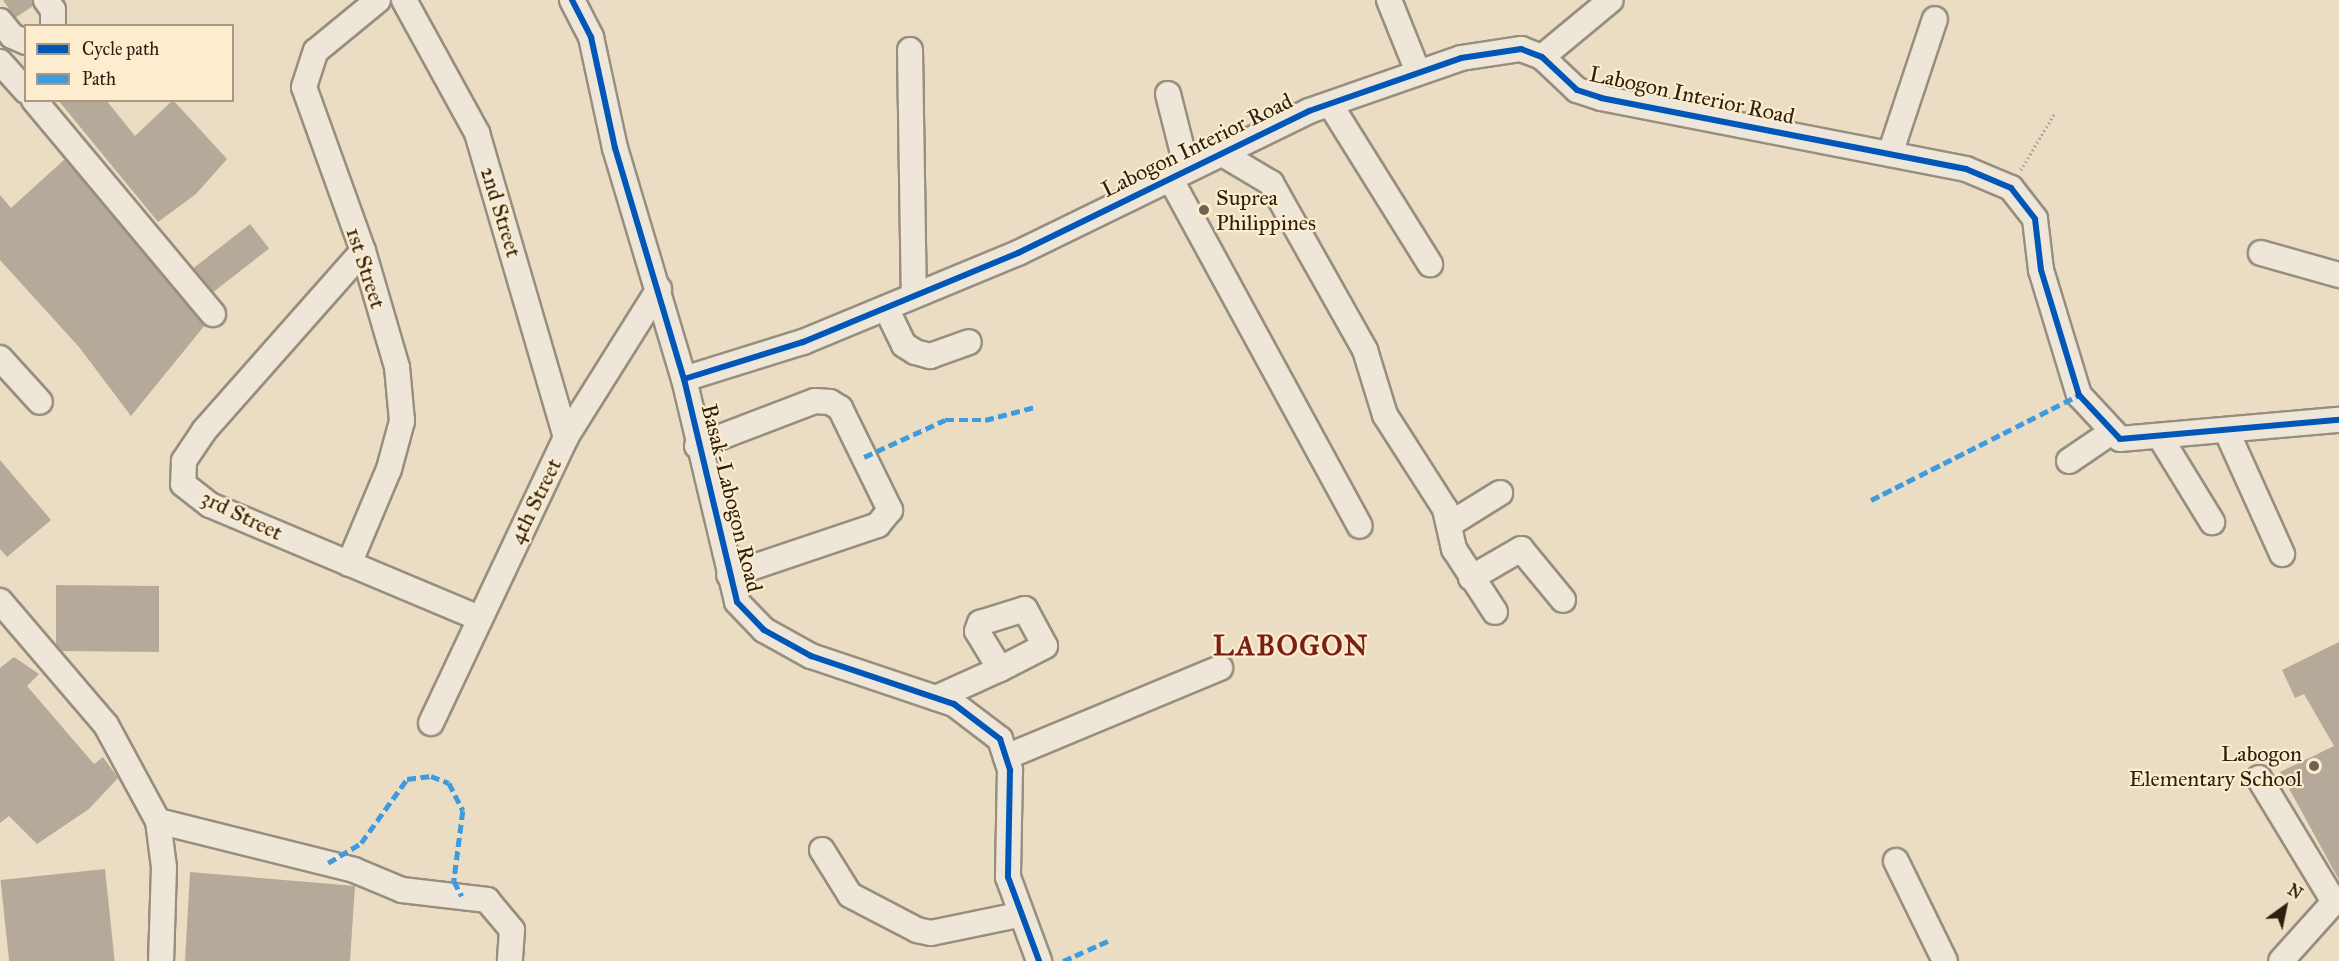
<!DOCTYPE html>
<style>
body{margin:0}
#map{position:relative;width:2339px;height:961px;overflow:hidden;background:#ebddc3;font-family:"IM FELL Great Primer",serif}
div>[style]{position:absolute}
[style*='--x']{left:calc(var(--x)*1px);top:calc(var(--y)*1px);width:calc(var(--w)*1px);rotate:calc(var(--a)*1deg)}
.building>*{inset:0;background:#b5aa99;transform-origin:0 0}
.path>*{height:3px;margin-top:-1.5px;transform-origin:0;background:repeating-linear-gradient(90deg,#a9a297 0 1.5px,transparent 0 4.5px)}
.roads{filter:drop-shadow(2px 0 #988e7e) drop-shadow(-2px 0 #988e7e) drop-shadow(0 2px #988e7e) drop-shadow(0 -2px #988e7e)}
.minor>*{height:24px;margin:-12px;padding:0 12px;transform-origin:12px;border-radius:12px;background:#ede6d9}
.quiet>*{height:4.5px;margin-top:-2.25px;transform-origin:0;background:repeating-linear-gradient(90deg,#3d9bde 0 9px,transparent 0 13.5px)}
.cycleway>*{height:6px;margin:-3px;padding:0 3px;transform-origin:3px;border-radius:3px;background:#0057b8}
.dots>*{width:16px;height:16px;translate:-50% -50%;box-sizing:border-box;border:3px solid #fdeccd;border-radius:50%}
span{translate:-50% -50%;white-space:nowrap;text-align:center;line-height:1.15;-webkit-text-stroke:4.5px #fdeccd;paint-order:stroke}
.street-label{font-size:22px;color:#2d2011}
.poi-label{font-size:22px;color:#2d2011}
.left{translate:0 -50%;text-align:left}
.right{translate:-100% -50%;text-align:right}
.district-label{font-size:28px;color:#7a1f14;font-weight:700;letter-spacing:1.5px}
.legend{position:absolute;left:24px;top:24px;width:210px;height:78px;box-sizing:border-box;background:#fdeccd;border:2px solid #aa9a82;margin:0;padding:8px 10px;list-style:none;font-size:18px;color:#2d2011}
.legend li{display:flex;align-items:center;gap:12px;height:30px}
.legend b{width:30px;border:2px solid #aa9a82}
.north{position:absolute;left:2255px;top:877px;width:60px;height:60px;-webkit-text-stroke:4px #fdeccd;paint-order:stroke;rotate:33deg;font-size:16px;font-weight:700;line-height:24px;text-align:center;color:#2d2011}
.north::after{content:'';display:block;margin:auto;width:21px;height:27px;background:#2d2011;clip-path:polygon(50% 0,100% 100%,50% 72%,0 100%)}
</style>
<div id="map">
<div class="building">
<div style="clip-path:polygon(3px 0,32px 0,33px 6px,15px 18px)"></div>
<div style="clip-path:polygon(58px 100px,106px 100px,135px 136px,173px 100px,227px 159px,196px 194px,158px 222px)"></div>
<div style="clip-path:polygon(65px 159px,205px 325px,131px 416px,79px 347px,0 260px,0 195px,11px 208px)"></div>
<div style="left:250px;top:224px;width:31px;height:72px;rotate:52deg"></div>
<div style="clip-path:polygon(0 460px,51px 520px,7px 557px,0 549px)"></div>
<div style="clip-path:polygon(56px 585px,159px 586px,159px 652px,62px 651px,56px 645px)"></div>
<div style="clip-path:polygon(2339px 642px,2339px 880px,2280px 772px,2334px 746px,2304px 694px,2295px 698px,2282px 670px)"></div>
<div style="clip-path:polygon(14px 657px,39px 674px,27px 686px,94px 764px,103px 757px,118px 778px,89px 809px,37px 844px,9px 816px,0 823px,0 668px)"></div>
<div style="left:105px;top:869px;width:93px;height:105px;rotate:84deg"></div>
<div style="clip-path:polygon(190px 872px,355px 886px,350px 961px,185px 961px)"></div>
</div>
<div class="path">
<div style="--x:2021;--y:170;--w:65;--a:-59.5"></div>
</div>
<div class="roads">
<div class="minor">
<div style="--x:46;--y:0;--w:12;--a:55"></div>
<div style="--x:53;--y:10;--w:16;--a:90"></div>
<div style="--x:404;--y:0;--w:152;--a:61.2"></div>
<div style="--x:477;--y:133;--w:317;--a:73.7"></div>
<div style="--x:572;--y:0;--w:42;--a:62.8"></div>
<div style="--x:591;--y:37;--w:114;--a:77.8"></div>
<div style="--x:615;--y:148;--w:241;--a:73.4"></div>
<div style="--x:684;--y:379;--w:229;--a:76.6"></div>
<div style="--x:737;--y:602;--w:39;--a:46"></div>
<div style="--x:764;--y:630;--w:54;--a:29"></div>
<div style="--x:811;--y:656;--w:151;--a:18.6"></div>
<div style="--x:954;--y:704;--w:58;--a:37.3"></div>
<div style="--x:1000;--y:739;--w:33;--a:72"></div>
<div style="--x:1010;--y:770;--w:107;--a:91.1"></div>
<div style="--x:1008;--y:877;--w:90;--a:69.7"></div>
<div style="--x:1389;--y:0;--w:78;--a:68.1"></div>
<div style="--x:0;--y:21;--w:19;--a:51"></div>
<div style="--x:12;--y:36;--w:15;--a:23"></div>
<div style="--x:910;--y:50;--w:245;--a:89.1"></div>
<div style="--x:1542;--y:57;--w:89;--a:-39.6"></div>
<div style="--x:0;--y:62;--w:39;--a:48"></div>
<div style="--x:1168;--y:94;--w:77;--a:75.8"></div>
<div style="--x:34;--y:100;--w:279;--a:50.1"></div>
<div style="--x:1330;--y:104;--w:189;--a:58"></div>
<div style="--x:1219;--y:152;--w:61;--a:30.8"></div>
<div style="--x:1271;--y:183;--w:192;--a:60.6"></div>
<div style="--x:1365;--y:350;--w:68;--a:72.9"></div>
<div style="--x:1385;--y:415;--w:112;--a:57.4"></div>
<div style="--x:1445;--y:509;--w:41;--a:77.3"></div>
<div style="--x:1454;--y:549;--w:75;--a:56.9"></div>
<div style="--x:1890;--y:154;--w:142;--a:-71.6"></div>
<div style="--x:1170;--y:178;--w:396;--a:61.4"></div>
<div style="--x:363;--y:251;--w:240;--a:131.5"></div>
<div style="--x:204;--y:431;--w:36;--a:124"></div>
<div style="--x:184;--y:461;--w:23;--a:92"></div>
<div style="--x:183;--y:484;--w:34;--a:38"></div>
<div style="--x:210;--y:505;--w:292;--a:22.8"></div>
<div style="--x:2261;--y:253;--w:81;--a:15.8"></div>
<div style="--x:886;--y:308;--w:41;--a:64.1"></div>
<div style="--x:904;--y:345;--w:13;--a:32"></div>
<div style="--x:915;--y:352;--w:16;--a:15"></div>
<div style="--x:930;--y:356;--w:41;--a:-19.7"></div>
<div style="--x:0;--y:358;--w:59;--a:47.7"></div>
<div style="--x:684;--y:379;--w:125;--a:-17.3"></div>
<div style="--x:803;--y:342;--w:233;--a:-22.5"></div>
<div style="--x:1018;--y:253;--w:324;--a:-26"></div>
<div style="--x:1309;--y:111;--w:161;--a:-19.2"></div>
<div style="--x:1461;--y:58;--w:61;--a:-8.5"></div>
<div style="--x:1521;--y:49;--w:22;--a:21"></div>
<div style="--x:1542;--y:57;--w:48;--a:43.3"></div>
<div style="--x:1577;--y:90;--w:25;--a:18"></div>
<div style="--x:1601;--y:98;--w:372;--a:11"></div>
<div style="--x:1966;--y:169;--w:49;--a:22.9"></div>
<div style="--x:2011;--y:188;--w:39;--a:52"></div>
<div style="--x:2035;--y:219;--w:51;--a:83.3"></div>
<div style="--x:2041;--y:270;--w:131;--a:73.1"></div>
<div style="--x:2079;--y:395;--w:60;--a:47"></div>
<div style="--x:2120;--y:439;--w:220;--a:-5"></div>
<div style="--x:2227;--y:432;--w:134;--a:65.7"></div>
<div style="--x:2160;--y:437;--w:100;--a:58.5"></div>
<div style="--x:697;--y:446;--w:126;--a:-20.9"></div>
<div style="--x:815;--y:401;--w:15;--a:4"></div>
<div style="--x:830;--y:402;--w:12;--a:31"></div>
<div style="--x:840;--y:408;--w:114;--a:63.9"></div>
<div style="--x:890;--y:510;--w:19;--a:129"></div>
<div style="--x:878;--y:525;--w:157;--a:161.4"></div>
<div style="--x:2069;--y:461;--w:50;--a:-34.3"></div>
<div style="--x:1450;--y:524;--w:59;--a:-31.8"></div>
<div style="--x:349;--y:564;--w:103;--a:-67.2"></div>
<div style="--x:389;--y:469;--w:50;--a:-74.8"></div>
<div style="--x:402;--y:421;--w:54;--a:-95.3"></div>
<div style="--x:397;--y:367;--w:121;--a:-106.3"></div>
<div style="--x:363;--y:251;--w:174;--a:-109.8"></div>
<div style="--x:304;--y:87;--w:38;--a:-72"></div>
<div style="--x:316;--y:51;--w:80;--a:-39.4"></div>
<div style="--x:1471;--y:578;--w:58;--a:-30.1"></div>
<div style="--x:1521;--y:549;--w:66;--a:50.5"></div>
<div style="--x:0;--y:601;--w:163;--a:49.5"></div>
<div style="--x:106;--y:725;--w:109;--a:61.6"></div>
<div style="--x:158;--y:821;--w:46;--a:82.6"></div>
<div style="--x:164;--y:867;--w:94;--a:91.8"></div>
<div style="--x:936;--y:698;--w:70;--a:-24.4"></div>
<div style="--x:1000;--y:669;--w:44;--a:-121.2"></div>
<div style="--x:977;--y:631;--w:9;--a:-69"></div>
<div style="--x:980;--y:623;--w:47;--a:-17.3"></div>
<div style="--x:1025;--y:609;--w:42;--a:61.6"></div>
<div style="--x:1045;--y:646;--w:51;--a:152.9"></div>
<div style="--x:431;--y:723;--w:316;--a:-64.7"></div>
<div style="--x:566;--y:437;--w:175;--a:-57.9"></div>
<div style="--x:1006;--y:757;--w:232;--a:-22.6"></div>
<div style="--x:2259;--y:778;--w:145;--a:58.8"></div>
<div style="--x:2334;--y:902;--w:79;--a:131.9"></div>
<div style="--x:158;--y:821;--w:202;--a:14"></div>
<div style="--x:354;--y:870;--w:52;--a:22.6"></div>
<div style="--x:402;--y:890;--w:86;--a:6.7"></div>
<div style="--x:487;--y:900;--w:39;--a:50"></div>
<div style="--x:512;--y:930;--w:31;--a:94"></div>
<div style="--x:822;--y:850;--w:53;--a:58.1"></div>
<div style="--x:850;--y:895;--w:76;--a:27.6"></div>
<div style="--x:917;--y:930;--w:14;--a:12"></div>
<div style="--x:931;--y:933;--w:89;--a:-11.7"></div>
<div style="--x:1896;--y:861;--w:111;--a:63.9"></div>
</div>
</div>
<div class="quiet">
<div style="--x:864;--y:457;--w:89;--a:-24.6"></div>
<div style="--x:945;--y:420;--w:40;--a:0"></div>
<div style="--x:985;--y:420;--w:52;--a:-14.6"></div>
<div style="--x:1871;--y:500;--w:233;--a:-26.8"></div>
<div style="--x:328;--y:863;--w:39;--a:-31"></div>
<div style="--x:361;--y:843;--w:79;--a:-54.3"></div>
<div style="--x:407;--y:779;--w:24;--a:-7"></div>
<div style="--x:431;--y:776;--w:19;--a:21"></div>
<div style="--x:449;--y:783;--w:31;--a:63"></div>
<div style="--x:463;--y:811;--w:71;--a:97.3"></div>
<div style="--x:454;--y:881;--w:17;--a:62"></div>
<div style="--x:1063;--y:961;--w:49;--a:-24"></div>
</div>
<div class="cycleway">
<div style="--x:572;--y:0;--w:42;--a:62.8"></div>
<div style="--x:591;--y:37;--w:114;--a:77.8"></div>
<div style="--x:615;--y:148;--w:241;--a:73.4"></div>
<div style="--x:684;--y:379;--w:229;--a:76.6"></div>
<div style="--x:737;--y:602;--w:39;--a:46"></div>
<div style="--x:764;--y:630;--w:54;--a:29"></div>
<div style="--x:811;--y:656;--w:151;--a:18.6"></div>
<div style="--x:954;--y:704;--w:58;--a:37.3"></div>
<div style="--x:1000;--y:739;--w:33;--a:72"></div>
<div style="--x:1010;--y:770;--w:107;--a:91.1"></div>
<div style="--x:1008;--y:877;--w:90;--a:69.7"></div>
<div style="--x:684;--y:379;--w:125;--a:-17.3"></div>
<div style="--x:803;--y:342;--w:233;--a:-22.5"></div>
<div style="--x:1018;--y:253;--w:324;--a:-26"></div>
<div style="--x:1309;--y:111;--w:161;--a:-19.2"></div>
<div style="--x:1461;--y:58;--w:61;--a:-8.5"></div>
<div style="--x:1521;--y:49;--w:22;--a:21"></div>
<div style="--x:1542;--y:57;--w:48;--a:43.3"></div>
<div style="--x:1577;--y:90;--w:25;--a:18"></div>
<div style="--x:1601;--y:98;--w:372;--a:11"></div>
<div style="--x:1966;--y:169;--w:49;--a:22.9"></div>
<div style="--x:2011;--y:188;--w:39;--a:52"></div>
<div style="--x:2035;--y:219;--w:51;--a:83.3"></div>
<div style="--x:2041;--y:270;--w:131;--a:73.1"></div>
<div style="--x:2079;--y:395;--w:60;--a:47"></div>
<div style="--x:2120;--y:439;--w:220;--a:-5"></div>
</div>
<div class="dots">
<div style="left:1204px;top:210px;background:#70624f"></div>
<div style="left:2314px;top:766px;background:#70624f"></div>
</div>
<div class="street-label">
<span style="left:1692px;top:95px;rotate:12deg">Labogon Interior Road</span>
<span style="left:1197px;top:145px;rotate:-26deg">Labogon Interior Road</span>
<span style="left:501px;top:212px;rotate:73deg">2nd Street</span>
<span style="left:366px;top:268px;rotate:72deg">1st Street</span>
<span style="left:732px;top:498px;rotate:76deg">Basak-Labogon Road</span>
<span style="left:535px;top:501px;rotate:-64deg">4th Street</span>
<span style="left:242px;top:515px;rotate:26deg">3rd Street</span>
</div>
<div class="poi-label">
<span class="left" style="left:1216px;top:210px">Suprea<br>Philippines</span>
<span class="right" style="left:2302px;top:766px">Labogon<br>Elementary School</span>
</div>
<div class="district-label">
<span style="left:1291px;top:646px">LABOGON</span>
</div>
<ul class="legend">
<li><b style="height:8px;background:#0057b8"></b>Cycle path</li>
<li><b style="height:8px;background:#3d9bde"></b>Path</li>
</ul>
<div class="north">N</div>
</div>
